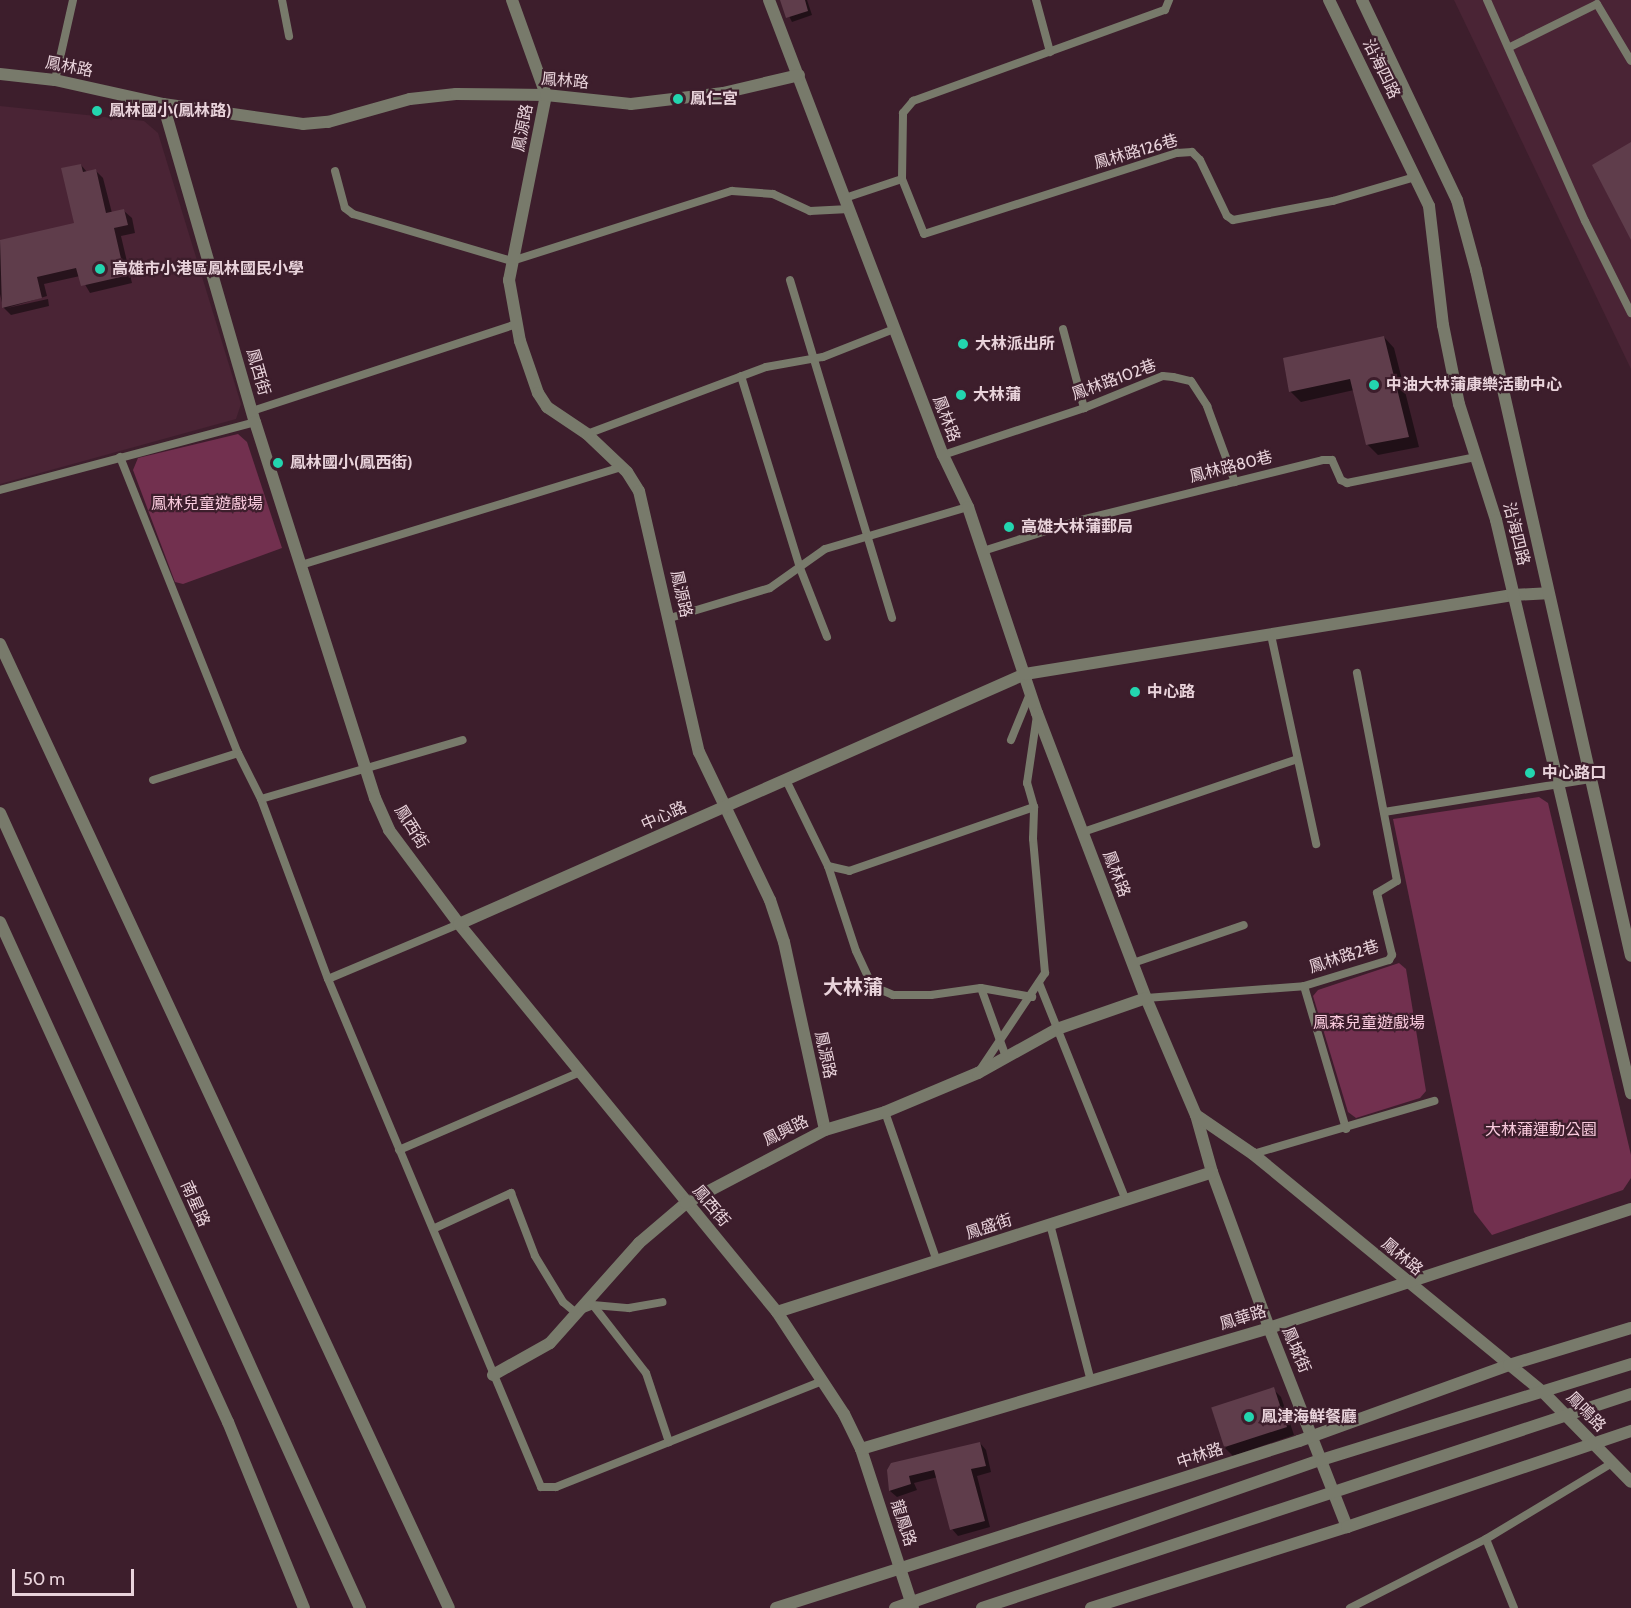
<!DOCTYPE html>
<meta charset="utf-8">
<style>
body{margin:0}
#map{position:relative;width:1631px;height:1608px;overflow:hidden;background:#3d1e2c;font-family:Cabin,"Noto Sans TC",sans-serif}
div>[style]{position:absolute}
[style*='--x']{left:calc(var(--x)*1px);top:calc(var(--y)*1px);width:calc(var(--w)*1px);rotate:calc(var(--a)*1deg)}
.built>*{inset:0;background:#4a2435}
.green>*{inset:0;background:#72304f}
.shadow>*{inset:0;background:#0007}
.building>*{inset:0;background:#5f3d4b;transform-origin:0 0}
.service>*{height:8px;margin:-4px;padding:0 4px;transform-origin:4px;border-radius:4px;background:#787a6b}
.minor>*{height:12px;margin:-6px;padding:0 6px;transform-origin:6px;border-radius:6px;background:#787a6b}
.tertiary>*{height:12px;margin:-6px;padding:0 6px;transform-origin:6px;border-radius:6px;background:#787a6b}
.dots>*{width:16px;height:16px;translate:-50% -50%;box-sizing:border-box;border:3px solid #3d1e2c;border-radius:50%}
span{translate:-50% -50%;white-space:nowrap;text-align:center;line-height:1.15;-webkit-text-stroke:4.5px #3d1e2c;paint-order:stroke}
.street-label{font-size:16px;color:#e9d3db}
.poi-label{font-size:16px;color:#e9d3db;font-weight:700}
.left{translate:0 -50%;text-align:left}
.park-label{font-size:16px;color:#f9cadd}
.quarter-label{font-size:20px;color:#e9d3db;font-weight:700}
.scale{position:absolute;left:12px;top:1569px;width:122px;height:27px;box-sizing:border-box;border:3px solid #e9d3db;border-top:0;padding-left:8px;font-size:18px;line-height:21px;white-space:nowrap;color:#e9d3db;-webkit-text-stroke:4px #3d1e2c;paint-order:stroke}
</style>
<div id="map">
<div class="built">
<div style="clip-path:polygon(1454px 0,1631px 0,1631px 369px)"></div>
<div style="clip-path:polygon(0 106px,144px 121px,158px 133px,241px 404px,236px 419px,0 484px)"></div>
</div>
<div class="green">
<div style="clip-path:polygon(238px 434px,247px 442px,282px 548px,183px 584px,175px 582px,133px 470px,138px 458px)"></div>
<div style="clip-path:polygon(1539px 797px,1548px 803px,1631px 1155px,1631px 1178px,1623px 1190px,1492px 1235px,1474px 1212px,1393px 819px)"></div>
<div style="clip-path:polygon(1399px 963px,1406px 969px,1426px 1091px,1420px 1098px,1356px 1118px,1348px 1112px,1313px 996px,1318px 990px)"></div>
</div>
<div class="shadow">
<div style="clip-path:polygon(781px 0,807px 0,812px 15px,792px 22px)"></div>
<div style="clip-path:polygon(81px 165px,87px 172px,95px 170px,103px 178px,112px 213px,124px 211px,132px 218px,135px 233px,121px 236px,132px 283px,90px 293px,80px 276px,44px 284px,47px 296px,7px 308px,48px 299px,49px 306px,11px 315px,3px 307px,0 294px,0 241px,76px 224px)"></div>
<div style="clip-path:polygon(1384px 337px,1394px 348px,1419px 447px,1378px 455px,1367px 444px,1354px 390px,1301px 402px,1290px 391px)"></div>
<div style="clip-path:polygon(1273px 1389px,1281px 1397px,1294px 1435px,1233px 1456px,1225px 1448px)"></div>
<div style="clip-path:polygon(980px 1443px,986px 1450px,991px 1472px,977px 1476px,990px 1527px,958px 1536px,952px 1529px,938px 1477px,914px 1483px,917px 1490px,897px 1497px,890px 1491px,888px 1470px)"></div>
</div>
<div class="building">
<div style="clip-path:polygon(780px 0,805px 0,808px 11px,786px 18px)"></div>
<div style="clip-path:polygon(1631px 142px,1631px 240px,1592px 165px)"></div>
<div style="clip-path:polygon(81px 164px,83px 172px,96px 169px,106px 213px,124px 209px,128px 225px,114px 228px,125px 276px,81px 286px,76px 268px,37px 277px,42px 298px,2px 308px,0 240px,74px 223px,61px 168px)"></div>
<div style="clip-path:polygon(1384px 336px,1409px 437px,1366px 445px,1350px 379px,1289px 392px,1283px 358px)"></div>
<div style="left:1274px;top:1387px;width:42px;height:66px;rotate:72deg"></div>
<div style="clip-path:polygon(980px 1442px,986px 1466px,971px 1469px,985px 1521px,950px 1530px,934px 1470px,909px 1476px,911px 1484px,889px 1491px,887px 1470px,891px 1463px)"></div>
</div>
<div class="service">
<div style="--x:282;--y:0;--w:37;--a:79"></div>
<div style="--x:1036;--y:0;--w:54;--a:74.9"></div>
<div style="--x:1487;--y:0;--w:242;--a:66.1"></div>
<div style="--x:1585;--y:221;--w:103;--a:63.4"></div>
<div style="--x:1510;--y:47;--w:97;--a:-26.3"></div>
<div style="--x:1597;--y:4;--w:66;--a:59.2"></div>
<div style="--x:55;--y:80;--w:82;--a:-77.3"></div>
<div style="--x:335;--y:171;--w:38;--a:75"></div>
<div style="--x:345;--y:208;--w:10;--a:37"></div>
<div style="--x:353;--y:214;--w:166;--a:16.5"></div>
<div style="--x:512;--y:261;--w:231;--a:-17.7"></div>
<div style="--x:732;--y:191;--w:41;--a:4.2"></div>
<div style="--x:773;--y:194;--w:41;--a:24.7"></div>
<div style="--x:810;--y:211;--w:39;--a:-3"></div>
<div style="--x:902;--y:179;--w:59;--a:68.2"></div>
<div style="--x:924;--y:234;--w:266;--a:-17.8"></div>
<div style="--x:1177;--y:153;--w:15;--a:-4"></div>
<div style="--x:1192;--y:152;--w:11;--a:45"></div>
<div style="--x:1200;--y:160;--w:62;--a:64.3"></div>
<div style="--x:1227;--y:216;--w:7;--a:34"></div>
<div style="--x:1233;--y:220;--w:102;--a:-10.8"></div>
<div style="--x:1333;--y:201;--w:85;--a:-16.3"></div>
<div style="--x:845;--y:198;--w:60;--a:-18.4"></div>
<div style="--x:902;--y:179;--w:66;--a:-89.1"></div>
<div style="--x:903;--y:113;--w:16;--a:-50"></div>
<div style="--x:913;--y:101;--w:268;--a:-19.9"></div>
<div style="--x:1165;--y:10;--w:11;--a:-68"></div>
<div style="--x:790;--y:280;--w:353;--a:73.2"></div>
<div style="--x:1063;--y:329;--w:82;--a:75.1"></div>
<div style="--x:741;--y:376;--w:201;--a:72.9"></div>
<div style="--x:800;--y:568;--w:74;--a:68.6"></div>
<div style="--x:252;--y:411;--w:278;--a:-18.2"></div>
<div style="--x:587;--y:434;--w:191;--a:-20.5"></div>
<div style="--x:766;--y:367;--w:58;--a:-10"></div>
<div style="--x:823;--y:357;--w:76;--a:-21.5"></div>
<div style="--x:943;--y:455;--w:149;--a:-18.4"></div>
<div style="--x:1084;--y:408;--w:85;--a:-22.1"></div>
<div style="--x:1163;--y:376;--w:10;--a:6"></div>
<div style="--x:1173;--y:377;--w:18;--a:13"></div>
<div style="--x:1191;--y:381;--w:30;--a:57"></div>
<div style="--x:1207;--y:406;--w:81;--a:69.8"></div>
<div style="--x:120;--y:457;--w:319;--a:68.3"></div>
<div style="--x:238;--y:753;--w:51;--a:63.4"></div>
<div style="--x:261;--y:799;--w:192;--a:69.6"></div>
<div style="--x:328;--y:979;--w:551;--a:67.25"></div>
<div style="--x:541;--y:1487;--w:15;--a:0"></div>
<div style="--x:556;--y:1487;--w:286;--a:-21.7"></div>
<div style="--x:0;--y:490;--w:264;--a:-14.9"></div>
<div style="--x:983;--y:551;--w:99;--a:-17.7"></div>
<div style="--x:1077;--y:521;--w:253;--a:-13.9"></div>
<div style="--x:1323;--y:460;--w:9;--a:0"></div>
<div style="--x:1332;--y:460;--w:22;--a:66"></div>
<div style="--x:1341;--y:480;--w:7;--a:27"></div>
<div style="--x:1347;--y:483;--w:132;--a:-11.4"></div>
<div style="--x:301;--y:565;--w:336;--a:-17"></div>
<div style="--x:670;--y:618;--w:104;--a:-16.7"></div>
<div style="--x:770;--y:588;--w:67;--a:-35.3"></div>
<div style="--x:825;--y:549;--w:149;--a:-16.4"></div>
<div style="--x:1271;--y:635;--w:214;--a:77.8"></div>
<div style="--x:1011;--y:740;--w:53;--a:-67.8"></div>
<div style="--x:153;--y:780;--w:89;--a:-17.6"></div>
<div style="--x:786;--y:780;--w:96;--a:64"></div>
<div style="--x:828;--y:866;--w:89;--a:71.8"></div>
<div style="--x:856;--y:951;--w:38;--a:65"></div>
<div style="--x:872;--y:986;--w:23;--a:23"></div>
<div style="--x:893;--y:995;--w:38;--a:0"></div>
<div style="--x:931;--y:995;--w:50;--a:-8"></div>
<div style="--x:981;--y:988;--w:52;--a:10"></div>
<div style="--x:261;--y:799;--w:210;--a:-16.3"></div>
<div style="--x:1384;--y:812;--w:209;--a:-9.1"></div>
<div style="--x:1083;--y:832;--w:226;--a:-18.8"></div>
<div style="--x:828;--y:866;--w:22;--a:13"></div>
<div style="--x:849;--y:871;--w:196;--a:-19.1"></div>
<div style="--x:1133;--y:963;--w:117;--a:-18.9"></div>
<div style="--x:328;--y:979;--w:142;--a:-22.8"></div>
<div style="--x:1039;--y:983;--w:234;--a:68.2"></div>
<div style="--x:1304;--y:986;--w:149;--a:73.6"></div>
<div style="--x:981;--y:988;--w:73;--a:70.1"></div>
<div style="--x:1146;--y:998;--w:158;--a:-4.3"></div>
<div style="--x:1304;--y:986;--w:89;--a:-17"></div>
<div style="--x:1389;--y:960;--w:6;--a:-59"></div>
<div style="--x:1392;--y:955;--w:64;--a:-103.6"></div>
<div style="--x:1377;--y:893;--w:23;--a:-31"></div>
<div style="--x:1397;--y:881;--w:212;--a:-100.9"></div>
<div style="--x:980;--y:1070;--w:117;--a:-56.2"></div>
<div style="--x:1045;--y:973;--w:135;--a:-95.1"></div>
<div style="--x:1033;--y:839;--w:32;--a:-88"></div>
<div style="--x:1034;--y:807;--w:25;--a:-106"></div>
<div style="--x:1027;--y:783;--w:69;--a:-81.6"></div>
<div style="--x:885;--y:1112;--w:158;--a:70.8"></div>
<div style="--x:399;--y:1150;--w:197;--a:-23.3"></div>
<div style="--x:1253;--y:1154;--w:189;--a:-16.3"></div>
<div style="--x:1050;--y:1224;--w:162;--a:75.4"></div>
<div style="--x:435;--y:1228;--w:84;--a:-24.7"></div>
<div style="--x:511;--y:1193;--w:67;--a:69.1"></div>
<div style="--x:535;--y:1256;--w:54;--a:58.7"></div>
<div style="--x:563;--y:1302;--w:16;--a:40"></div>
<div style="--x:575;--y:1312;--w:19;--a:-21"></div>
<div style="--x:593;--y:1305;--w:36;--a:5"></div>
<div style="--x:629;--y:1308;--w:34;--a:-10"></div>
<div style="--x:593;--y:1305;--w:86;--a:52.1"></div>
<div style="--x:646;--y:1373;--w:73;--a:71.6"></div>
<div style="--x:1486;--y:1539;--w:74;--a:67.9"></div>
<div style="--x:1350;--y:1608;--w:153;--a:-26.9"></div>
<div style="--x:1486;--y:1539;--w:147;--a:-31.1"></div>
</div>
<div class="minor">
<div style="--x:512;--y:0;--w:101;--a:70.3"></div>
<div style="--x:546;--y:95;--w:189;--a:101.3"></div>
<div style="--x:509;--y:280;--w:62;--a:79.8"></div>
<div style="--x:520;--y:341;--w:55;--a:70.9"></div>
<div style="--x:538;--y:393;--w:17;--a:57"></div>
<div style="--x:547;--y:407;--w:48;--a:34"></div>
<div style="--x:587;--y:434;--w:55;--a:43.5"></div>
<div style="--x:627;--y:472;--w:22;--a:58"></div>
<div style="--x:639;--y:491;--w:268;--a:77.1"></div>
<div style="--x:699;--y:752;--w:164;--a:64.4"></div>
<div style="--x:770;--y:900;--w:44;--a:71.6"></div>
<div style="--x:784;--y:942;--w:192;--a:77.7"></div>
<div style="--x:769;--y:0;--w:487;--a:69.1"></div>
<div style="--x:943;--y:455;--w:58;--a:64.3"></div>
<div style="--x:968;--y:507;--w:217;--a:71.5"></div>
<div style="--x:1037;--y:713;--w:305;--a:69.1"></div>
<div style="--x:1146;--y:998;--w:127;--a:66.9"></div>
<div style="--x:1196;--y:1115;--w:59;--a:74.3"></div>
<div style="--x:1212;--y:1172;--w:166;--a:69.9"></div>
<div style="--x:1269;--y:1328;--w:214;--a:68.6"></div>
<div style="--x:0;--y:74;--w:55;--a:6.2"></div>
<div style="--x:55;--y:80;--w:111;--a:12.5"></div>
<div style="--x:163;--y:104;--w:141;--a:8.1"></div>
<div style="--x:303;--y:124;--w:25;--a:-5"></div>
<div style="--x:328;--y:122;--w:85;--a:-15.7"></div>
<div style="--x:410;--y:99;--w:46;--a:-6.2"></div>
<div style="--x:456;--y:94;--w:90;--a:0.6"></div>
<div style="--x:546;--y:95;--w:85;--a:6"></div>
<div style="--x:631;--y:104;--w:93;--a:-6.8"></div>
<div style="--x:723;--y:93;--w:78;--a:-13.3"></div>
<div style="--x:163;--y:104;--w:331;--a:73.9"></div>
<div style="--x:255;--y:422;--w:395;--a:72.3"></div>
<div style="--x:375;--y:798;--w:35;--a:66"></div>
<div style="--x:389;--y:830;--w:117;--a:53.3"></div>
<div style="--x:459;--y:924;--w:502;--a:50.66"></div>
<div style="--x:777;--y:1312;--w:122;--a:56.7"></div>
<div style="--x:844;--y:1414;--w:39;--a:64"></div>
<div style="--x:861;--y:1449;--w:167;--a:71.9"></div>
<div style="--x:0;--y:644;--w:1063;--a:65.03"></div>
<div style="--x:459;--y:924;--w:619;--a:-23.83"></div>
<div style="--x:1025;--y:674;--w:494;--a:-9.2"></div>
<div style="--x:1513;--y:595;--w:34;--a:-3"></div>
<div style="--x:1196;--y:1115;--w:69;--a:34.4"></div>
<div style="--x:1253;--y:1154;--w:374;--a:39.4"></div>
<div style="--x:1542;--y:1391;--w:127;--a:45.6"></div>
<div style="--x:777;--y:1312;--w:457;--a:-17.8"></div>
<div style="--x:493;--y:1375;--w:65;--a:-29.3"></div>
<div style="--x:550;--y:1343;--w:134;--a:-48.3"></div>
<div style="--x:639;--y:1243;--w:62;--a:-40.4"></div>
<div style="--x:686;--y:1203;--w:157;--a:-27.7"></div>
<div style="--x:825;--y:1130;--w:63;--a:-16.7"></div>
<div style="--x:885;--y:1112;--w:101;--a:-22.8"></div>
<div style="--x:978;--y:1073;--w:90;--a:-29.1"></div>
<div style="--x:1057;--y:1029;--w:94;--a:-19.2"></div>
<div style="--x:861;--y:1449;--w:426;--a:-16.5"></div>
<div style="--x:1269;--y:1328;--w:381;--a:-18.2"></div>
<div style="--x:776;--y:1608;--w:549;--a:-17.71"></div>
<div style="--x:1299;--y:1441;--w:223;--a:-19.9"></div>
<div style="--x:1509;--y:1365;--w:127;--a:-16.9"></div>
<div style="--x:1091;--y:1608;--w:269;--a:-17.6"></div>
<div style="--x:1347;--y:1527;--w:300;--a:-18.7"></div>
</div>
<div class="tertiary">
<div style="--x:1329;--y:0;--w:229;--a:64.1"></div>
<div style="--x:1429;--y:206;--w:120;--a:83.3"></div>
<div style="--x:1443;--y:325;--w:81;--a:78.6"></div>
<div style="--x:1459;--y:404;--w:122;--a:72.3"></div>
<div style="--x:1496;--y:520;--w:589;--a:76.74"></div>
<div style="--x:1362;--y:0;--w:221;--a:64.6"></div>
<div style="--x:1457;--y:200;--w:73;--a:74.8"></div>
<div style="--x:1476;--y:270;--w:703;--a:77.27"></div>
<div style="--x:0;--y:813;--w:873;--a:65.64"></div>
<div style="--x:0;--y:922;--w:550;--a:65.49"></div>
<div style="--x:228;--y:1422;--w:201;--a:67.8"></div>
<div style="--x:895;--y:1608;--w:451;--a:-19.2"></div>
<div style="--x:1321;--y:1460;--w:325;--a:-17.2"></div>
<div style="--x:982;--y:1608;--w:683;--a:-18.25"></div>
</div>
<div class="dots">
<div style="left:678px;top:99px;background:#23d5af"></div>
<div style="left:97px;top:111px;background:#23d5af"></div>
<div style="left:100px;top:269px;background:#23d5af"></div>
<div style="left:963px;top:344px;background:#23d5af"></div>
<div style="left:1374px;top:385px;background:#23d5af"></div>
<div style="left:961px;top:395px;background:#23d5af"></div>
<div style="left:278px;top:463px;background:#23d5af"></div>
<div style="left:1009px;top:527px;background:#23d5af"></div>
<div style="left:1135px;top:692px;background:#23d5af"></div>
<div style="left:1530px;top:773px;background:#23d5af"></div>
<div style="left:1249px;top:1417px;background:#23d5af"></div>
</div>
<div class="street-label">
<span style="left:69px;top:67px;rotate:11deg">鳳林路</span>
<span style="left:1381px;top:69px;rotate:64deg">沿海四路</span>
<span style="left:565px;top:81px;rotate:5deg">鳳林路</span>
<span style="left:523px;top:128px;rotate:-79deg">鳳源路</span>
<span style="left:1136px;top:152px;rotate:-16deg">鳳林路126巷</span>
<span style="left:258px;top:372px;rotate:74deg">鳳西街</span>
<span style="left:1114px;top:380px;rotate:-20deg">鳳林路102巷</span>
<span style="left:946px;top:419px;rotate:69deg">鳳林路</span>
<span style="left:1231px;top:467px;rotate:-14deg">鳳林路80巷</span>
<span style="left:1516px;top:534px;rotate:76deg">沿海四路</span>
<span style="left:681px;top:594px;rotate:77deg">鳳源路</span>
<span style="left:664px;top:816px;rotate:-24deg">中心路</span>
<span style="left:411px;top:827px;rotate:58deg">鳳西街</span>
<span style="left:1116px;top:874px;rotate:69deg">鳳林路</span>
<span style="left:1344px;top:957px;rotate:-18deg">鳳林路2巷</span>
<span style="left:825px;top:1055px;rotate:78deg">鳳源路</span>
<span style="left:786px;top:1131px;rotate:-26deg">鳳興路</span>
<span style="left:195px;top:1204px;rotate:66deg">南星路</span>
<span style="left:711px;top:1206px;rotate:50deg">鳳西街</span>
<span style="left:989px;top:1227px;rotate:-18deg">鳳盛街</span>
<span style="left:1402px;top:1257px;rotate:40deg">鳳林路</span>
<span style="left:1243px;top:1318px;rotate:-17deg">鳳華路</span>
<span style="left:1296px;top:1350px;rotate:67deg">鳳城街</span>
<span style="left:1586px;top:1412px;rotate:46deg">鳳鳴路</span>
<span style="left:1200px;top:1456px;rotate:-18deg">中林路</span>
<span style="left:903px;top:1523px;rotate:72deg">龍鳳路</span>
</div>
<div class="poi-label">
<span class="left" style="left:690px;top:99px">鳳仁宮</span>
<span class="left" style="left:109px;top:111px">鳳林國小(鳳林路)</span>
<span class="left" style="left:112px;top:269px">高雄市小港區鳳林國民小學</span>
<span class="left" style="left:975px;top:344px">大林派出所</span>
<span class="left" style="left:1386px;top:385px">中油大林蒲康樂活動中心</span>
<span class="left" style="left:973px;top:395px">大林蒲</span>
<span class="left" style="left:290px;top:463px">鳳林國小(鳳西街)</span>
<span class="left" style="left:1021px;top:527px">高雄大林蒲郵局</span>
<span class="left" style="left:1147px;top:692px">中心路</span>
<span class="left" style="left:1542px;top:773px">中心路口</span>
<span class="left" style="left:1261px;top:1417px">鳳津海鮮餐廳</span>
</div>
<div class="park-label">
<span style="left:207px;top:504px">鳳林兒童遊戲場</span>
<span style="left:1369px;top:1023px">鳳森兒童遊戲場</span>
<span style="left:1541px;top:1130px">大林蒲運動公園</span>
</div>
<div class="quarter-label">
<span style="left:853px;top:987px">大林蒲</span>
</div>
<div class="scale">50 m</div>
</div>
